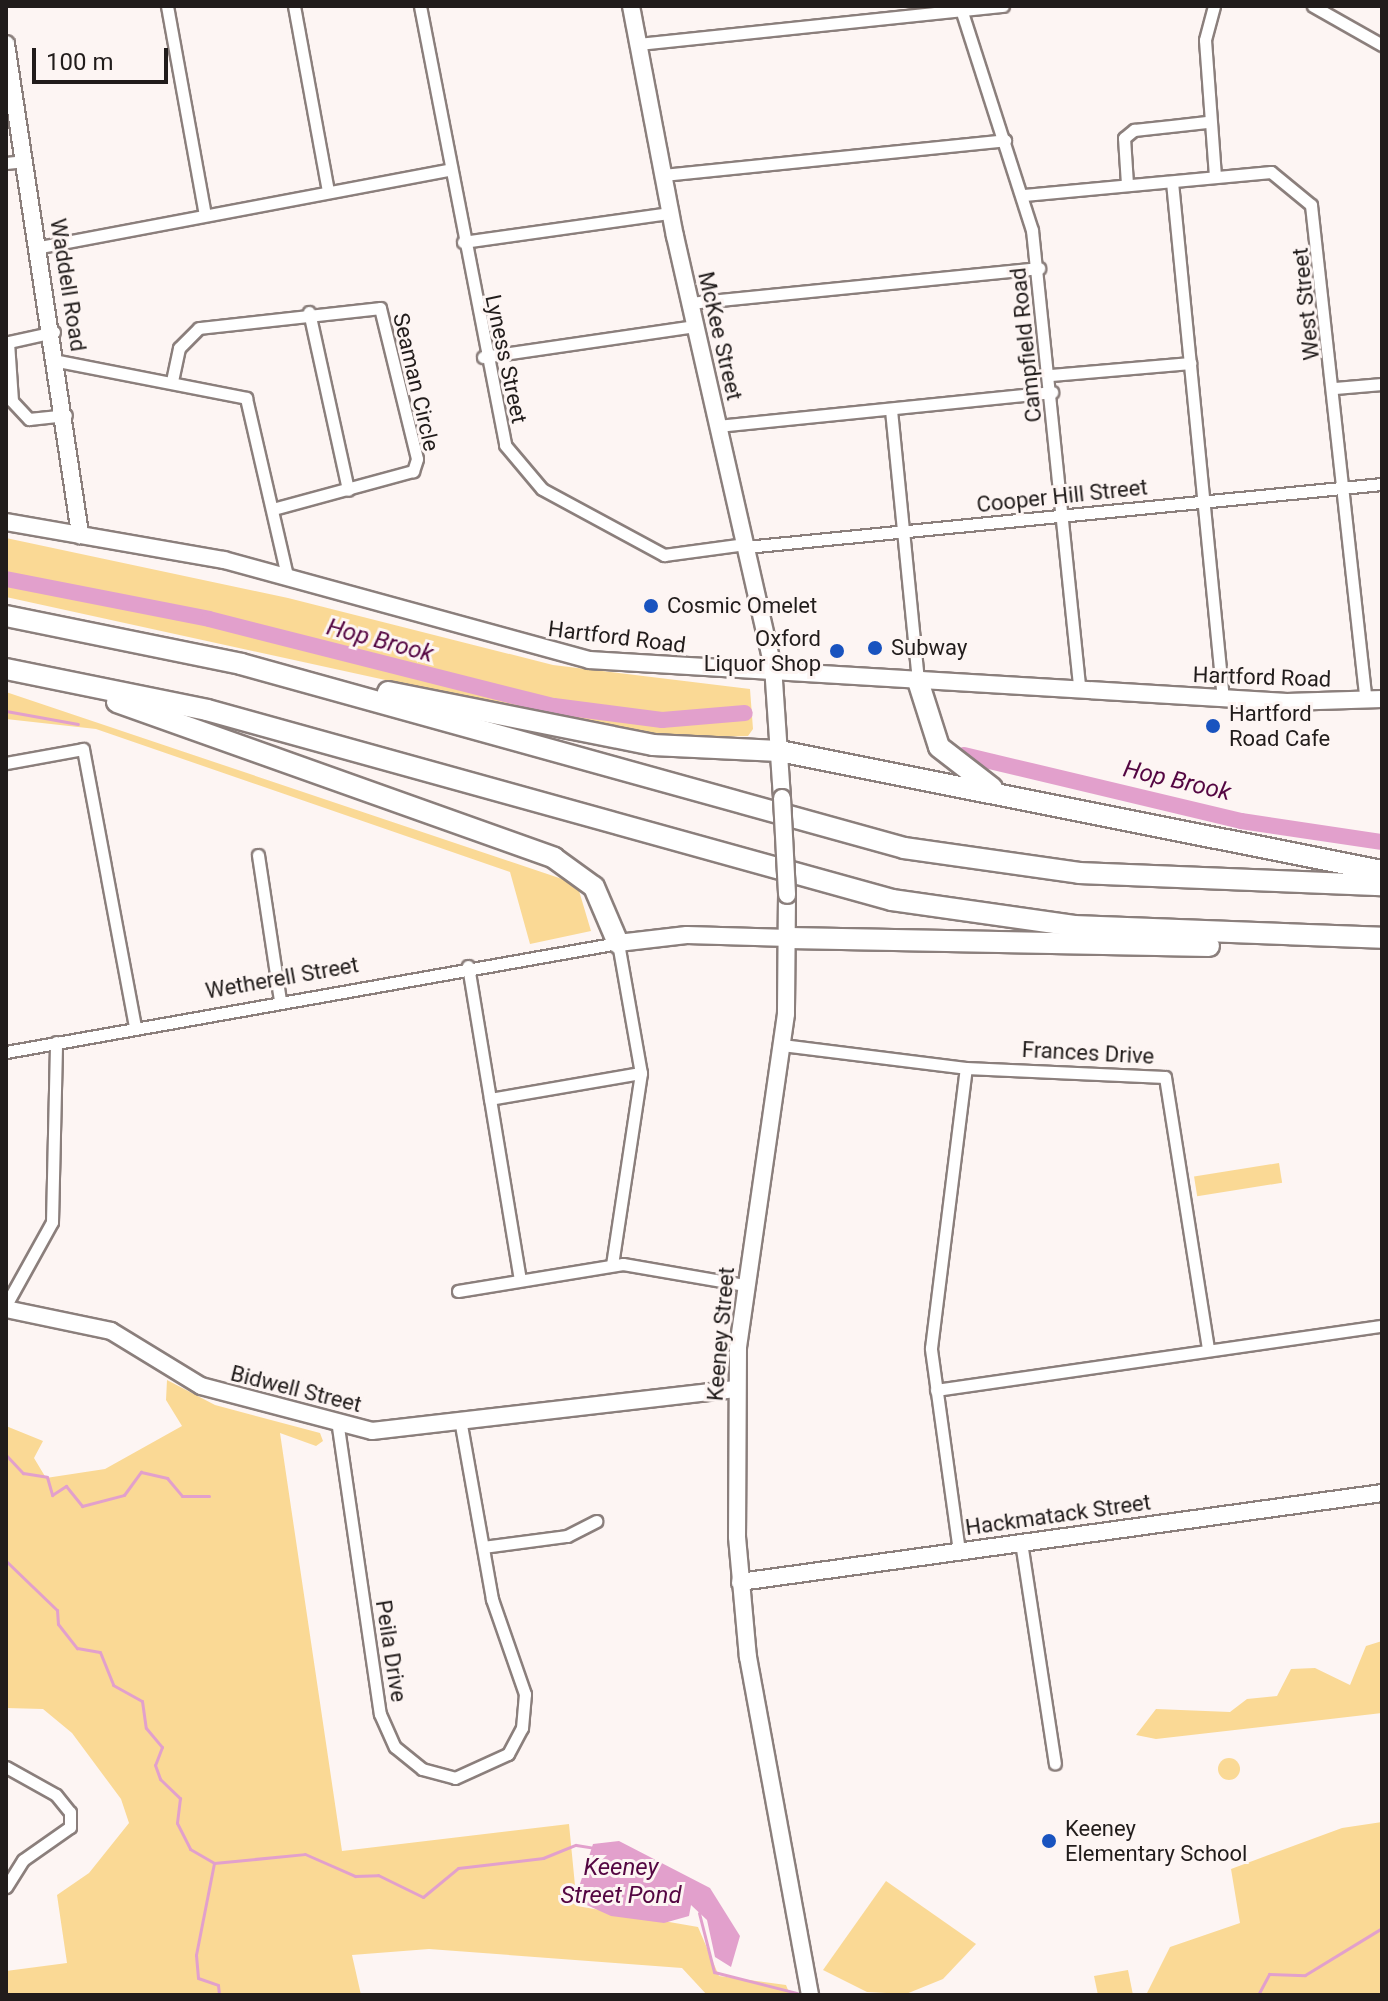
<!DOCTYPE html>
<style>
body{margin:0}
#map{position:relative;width:1388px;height:2001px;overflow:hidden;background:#fdf5f3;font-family:Roboto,sans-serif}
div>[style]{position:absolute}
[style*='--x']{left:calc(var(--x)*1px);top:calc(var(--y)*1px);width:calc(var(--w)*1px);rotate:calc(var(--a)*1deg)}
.green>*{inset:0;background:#fad995;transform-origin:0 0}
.round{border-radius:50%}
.water>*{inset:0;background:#e2a0cc}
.stream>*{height:3px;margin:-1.5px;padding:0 1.5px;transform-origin:1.5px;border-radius:1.5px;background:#e2a0cc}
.river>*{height:16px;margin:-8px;padding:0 8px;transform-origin:8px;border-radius:8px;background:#e2a0cc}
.roads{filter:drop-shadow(2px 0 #8b7f7c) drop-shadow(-2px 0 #8b7f7c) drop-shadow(0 2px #8b7f7c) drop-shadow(0 -2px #8b7f7c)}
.street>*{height:11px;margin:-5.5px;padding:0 5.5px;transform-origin:5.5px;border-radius:5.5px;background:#fff}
.secondary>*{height:16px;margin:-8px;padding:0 8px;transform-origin:8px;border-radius:8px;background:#fff}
.highway>*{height:20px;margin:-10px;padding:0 10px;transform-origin:10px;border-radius:10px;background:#fff}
.bridges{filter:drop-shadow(2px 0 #8b7f7c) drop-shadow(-2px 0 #8b7f7c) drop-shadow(0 2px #8b7f7c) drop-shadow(0 -2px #8b7f7c)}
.secondary-bridge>*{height:16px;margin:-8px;padding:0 8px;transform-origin:8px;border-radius:8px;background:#fff}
.dots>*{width:22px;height:22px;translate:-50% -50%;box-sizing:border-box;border:4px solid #fdf5f3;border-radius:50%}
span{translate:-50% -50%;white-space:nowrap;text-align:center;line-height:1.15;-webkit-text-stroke:6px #fdf5f3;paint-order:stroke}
.street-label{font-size:22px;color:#211c1b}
.poi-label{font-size:22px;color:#211c1b}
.left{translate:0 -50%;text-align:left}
.right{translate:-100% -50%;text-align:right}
.water-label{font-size:24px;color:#540642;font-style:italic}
.frame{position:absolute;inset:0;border:8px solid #211c1b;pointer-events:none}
.scale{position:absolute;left:32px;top:48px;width:136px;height:36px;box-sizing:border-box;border:4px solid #211c1b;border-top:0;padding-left:10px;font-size:24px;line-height:28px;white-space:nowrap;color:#211c1b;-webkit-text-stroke:6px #fdf5f3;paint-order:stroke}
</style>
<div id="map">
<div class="green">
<div style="clip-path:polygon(6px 538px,288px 598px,553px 665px,750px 689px,753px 729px,748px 736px,682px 738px,555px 717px,6px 597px)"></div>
<div style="clip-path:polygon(6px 692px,577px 884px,591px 931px,530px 944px,510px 872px,96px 729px,6px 719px)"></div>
<div style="left:1279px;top:1163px;width:20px;height:86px;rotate:81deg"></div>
<div style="clip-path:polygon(167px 1380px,215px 1405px,320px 1433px,323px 1441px,316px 1446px,280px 1433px,342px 1851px,569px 1824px,577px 1906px,698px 1927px,719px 1976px,786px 1985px,790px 1995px,707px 1995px,682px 1968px,429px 1949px,352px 1955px,361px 1995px,6px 1995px,6px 1971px,67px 1963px,57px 1895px,89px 1873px,129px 1823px,121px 1799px,72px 1733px,43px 1709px,6px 1708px,6px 1426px,43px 1441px,34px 1458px,46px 1478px,105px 1469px,182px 1426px,166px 1400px)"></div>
<div style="clip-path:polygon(1382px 1641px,1382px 1713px,1156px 1739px,1136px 1735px,1156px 1709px,1230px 1712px,1247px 1699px,1277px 1696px,1291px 1669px,1315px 1668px,1350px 1685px,1366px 1646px)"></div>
<div class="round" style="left:1218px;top:1758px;width:22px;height:22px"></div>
<div style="clip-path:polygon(1382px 1822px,1382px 1995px,1146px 1995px,1170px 1947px,1240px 1923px,1231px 1869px,1342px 1828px)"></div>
<div style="clip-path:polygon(886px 1881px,976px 1944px,943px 1979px,906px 1994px,867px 1992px,823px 1970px)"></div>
<div style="clip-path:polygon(1128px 1970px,1133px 1995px,1098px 1995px,1094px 1976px)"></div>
</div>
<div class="water">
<div style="clip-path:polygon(619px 1841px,710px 1888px,740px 1936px,731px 1967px,715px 1957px,707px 1920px,691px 1905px,689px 1916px,664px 1923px,611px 1916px,580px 1902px,577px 1893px,593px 1844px)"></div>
</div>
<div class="stream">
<div style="--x:6;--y:711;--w:73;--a:10.2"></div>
<div style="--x:6;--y:1455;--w:25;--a:47"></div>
<div style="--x:23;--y:1473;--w:24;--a:9"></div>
<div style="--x:47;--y:1477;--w:19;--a:74"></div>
<div style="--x:52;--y:1495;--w:17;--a:-33"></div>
<div style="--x:66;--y:1486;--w:26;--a:51"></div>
<div style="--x:82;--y:1506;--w:43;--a:-14.7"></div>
<div style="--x:124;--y:1495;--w:29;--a:-54"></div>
<div style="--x:141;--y:1472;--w:27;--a:13"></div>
<div style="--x:167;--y:1478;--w:23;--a:50"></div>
<div style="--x:182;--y:1496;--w:27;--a:0"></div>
<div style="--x:6;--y:1561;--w:71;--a:43.9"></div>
<div style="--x:57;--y:1610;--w:14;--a:86"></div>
<div style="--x:58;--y:1624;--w:31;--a:52"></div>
<div style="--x:77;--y:1648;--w:23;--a:10"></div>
<div style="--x:100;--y:1652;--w:35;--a:68"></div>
<div style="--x:113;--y:1685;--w:33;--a:29"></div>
<div style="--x:142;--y:1701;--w:27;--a:82"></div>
<div style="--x:146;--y:1728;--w:25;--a:50"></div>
<div style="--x:162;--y:1747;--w:19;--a:111"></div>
<div style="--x:155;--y:1765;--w:15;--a:70"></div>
<div style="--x:160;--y:1779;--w:28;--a:44"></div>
<div style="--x:180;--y:1798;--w:25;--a:97"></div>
<div style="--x:177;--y:1823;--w:29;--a:63"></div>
<div style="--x:190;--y:1849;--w:28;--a:30"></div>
<div style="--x:214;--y:1863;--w:91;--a:-5.6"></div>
<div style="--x:305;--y:1854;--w:55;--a:23.7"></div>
<div style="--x:355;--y:1876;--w:23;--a:-2"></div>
<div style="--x:378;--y:1875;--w:50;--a:26.1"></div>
<div style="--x:423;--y:1897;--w:45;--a:-39.6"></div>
<div style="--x:458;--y:1868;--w:86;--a:-6.7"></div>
<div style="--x:543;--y:1858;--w:35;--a:-22"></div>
<div style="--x:576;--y:1845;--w:20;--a:9"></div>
<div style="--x:214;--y:1863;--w:94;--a:101.1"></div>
<div style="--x:196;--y:1955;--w:23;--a:85"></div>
<div style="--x:198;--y:1978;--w:21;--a:19"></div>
<div style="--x:218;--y:1985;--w:10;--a:84"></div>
<div style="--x:699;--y:1913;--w:61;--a:75.7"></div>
<div style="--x:714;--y:1972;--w:86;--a:14.2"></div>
<div style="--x:1258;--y:1995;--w:24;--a:-62"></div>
<div style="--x:1269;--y:1974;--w:36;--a:2"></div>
<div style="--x:1305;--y:1975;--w:90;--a:-31.4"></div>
</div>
<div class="river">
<div style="--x:6;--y:579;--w:207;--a:11.1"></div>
<div style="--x:209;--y:619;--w:356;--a:14.2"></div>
<div style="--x:554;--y:706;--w:109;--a:7.4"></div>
<div style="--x:662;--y:720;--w:83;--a:-4.8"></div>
<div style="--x:964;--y:755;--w:285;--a:13.4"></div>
<div style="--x:1241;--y:821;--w:143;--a:8.5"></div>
</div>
<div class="roads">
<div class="street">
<div style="--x:167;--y:6;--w:212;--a:79.7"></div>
<div style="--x:294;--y:6;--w:188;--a:79.6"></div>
<div style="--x:420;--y:6;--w:447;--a:79"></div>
<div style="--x:505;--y:445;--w:57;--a:49.9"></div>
<div style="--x:542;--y:489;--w:139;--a:28.4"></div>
<div style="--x:664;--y:555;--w:82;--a:-7.7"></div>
<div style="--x:960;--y:6;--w:235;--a:72.2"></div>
<div style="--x:1032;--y:230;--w:463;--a:84.1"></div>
<div style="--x:1214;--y:6;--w:35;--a:105"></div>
<div style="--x:1205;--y:40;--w:136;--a:85.8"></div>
<div style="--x:1313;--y:6;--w:79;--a:29.5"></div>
<div style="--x:639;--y:44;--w:366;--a:-6"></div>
<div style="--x:6;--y:163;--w:19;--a:-6"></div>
<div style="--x:663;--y:175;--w:344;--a:-5.8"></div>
<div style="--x:1172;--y:182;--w:520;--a:84.37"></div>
<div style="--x:1127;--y:184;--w:46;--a:-93.7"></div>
<div style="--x:1124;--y:138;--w:13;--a:-39"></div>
<div style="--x:1134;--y:130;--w:73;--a:-6.3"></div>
<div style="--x:1024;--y:195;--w:248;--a:-5.3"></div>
<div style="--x:1271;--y:172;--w:52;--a:39.5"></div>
<div style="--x:1311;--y:205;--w:498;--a:83.7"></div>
<div style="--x:463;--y:242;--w:209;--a:-8"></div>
<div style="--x:40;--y:247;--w:416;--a:-10.7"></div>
<div style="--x:690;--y:303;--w:351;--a:-5.7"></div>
<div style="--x:309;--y:312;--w:182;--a:77.6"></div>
<div style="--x:54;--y:332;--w:47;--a:167.7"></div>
<div style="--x:8;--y:342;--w:59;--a:86.1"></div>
<div style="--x:12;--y:401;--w:25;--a:47"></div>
<div style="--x:29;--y:419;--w:37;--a:-6"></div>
<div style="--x:483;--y:357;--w:214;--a:-8.3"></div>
<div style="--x:58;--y:361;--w:192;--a:11.1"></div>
<div style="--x:246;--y:398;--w:183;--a:77"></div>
<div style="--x:1051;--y:375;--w:140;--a:-4.9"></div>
<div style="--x:172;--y:381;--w:34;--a:-78"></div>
<div style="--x:179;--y:348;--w:28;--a:-45"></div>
<div style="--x:199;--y:328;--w:182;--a:-6.3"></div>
<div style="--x:380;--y:308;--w:155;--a:76.2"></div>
<div style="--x:417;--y:459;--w:13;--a:108"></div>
<div style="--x:413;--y:471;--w:141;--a:164.8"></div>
<div style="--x:1335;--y:388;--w:47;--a:-4.9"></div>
<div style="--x:891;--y:410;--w:272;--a:84.3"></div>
<div style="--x:718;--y:426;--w:336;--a:-5.8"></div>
<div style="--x:746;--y:547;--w:639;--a:-5.66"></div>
<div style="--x:6;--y:763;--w:78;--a:-10.3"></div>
<div style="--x:83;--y:749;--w:283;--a:79.4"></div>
<div style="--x:258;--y:855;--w:147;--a:81.4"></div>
<div style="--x:468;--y:966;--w:318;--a:80.6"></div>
<div style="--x:782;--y:1045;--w:185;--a:7.1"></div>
<div style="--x:966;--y:1068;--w:199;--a:2.6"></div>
<div style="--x:1165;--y:1077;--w:276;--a:81"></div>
<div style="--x:6;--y:1052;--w:622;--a:-10.1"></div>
<div style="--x:618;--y:943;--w:132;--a:80"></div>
<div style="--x:641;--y:1073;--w:193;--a:98.6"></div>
<div style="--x:490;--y:1099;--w:153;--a:-9.8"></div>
<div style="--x:458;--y:1291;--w:167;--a:-9.3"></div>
<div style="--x:623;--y:1264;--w:124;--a:9.8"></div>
<div style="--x:6;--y:1305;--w:95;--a:-61"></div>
<div style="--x:52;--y:1222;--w:180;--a:-88.7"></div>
<div style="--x:936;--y:1390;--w:451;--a:-8.2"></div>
<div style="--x:338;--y:1427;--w:290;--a:81.7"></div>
<div style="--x:380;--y:1714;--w:36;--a:66"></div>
<div style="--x:395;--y:1747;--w:35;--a:39"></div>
<div style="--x:422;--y:1769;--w:34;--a:15"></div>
<div style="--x:455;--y:1778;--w:58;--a:-24.4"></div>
<div style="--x:508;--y:1754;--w:30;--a:-62"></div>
<div style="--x:522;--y:1728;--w:34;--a:-85"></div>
<div style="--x:525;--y:1694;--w:101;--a:-109.2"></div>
<div style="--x:492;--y:1599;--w:177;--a:-100.1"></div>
<div style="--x:1021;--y:1542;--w:224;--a:81.3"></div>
<div style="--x:483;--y:1547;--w:85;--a:-7.5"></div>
<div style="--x:567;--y:1536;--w:33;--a:-27"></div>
<div style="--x:959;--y:1551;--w:205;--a:-97.9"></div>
<div style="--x:931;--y:1348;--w:282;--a:-82.9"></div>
<div style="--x:6;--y:1767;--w:57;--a:29.2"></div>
<div style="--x:56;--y:1795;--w:22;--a:51"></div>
<div style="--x:70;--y:1812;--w:15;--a:90"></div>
<div style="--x:70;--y:1827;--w:57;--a:144.9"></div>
<div style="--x:23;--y:1860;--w:32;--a:122"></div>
</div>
<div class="secondary">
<div style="--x:631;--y:6;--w:234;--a:79.2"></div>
<div style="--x:675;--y:236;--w:441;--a:77.2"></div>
<div style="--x:773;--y:666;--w:132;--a:86.1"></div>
<div style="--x:6;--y:44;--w:497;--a:81.4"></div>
<div style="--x:6;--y:522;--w:221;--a:9.9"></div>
<div style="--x:224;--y:560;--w:378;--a:15.3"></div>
<div style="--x:589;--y:660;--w:699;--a:3.44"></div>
<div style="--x:1287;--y:702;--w:95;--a:-1.8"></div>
<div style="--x:787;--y:895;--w:119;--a:90.5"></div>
<div style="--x:786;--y:1014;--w:337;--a:98.2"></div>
<div style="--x:738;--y:1348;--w:189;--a:90.3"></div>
<div style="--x:737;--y:1537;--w:121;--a:84.8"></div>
<div style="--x:748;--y:1657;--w:344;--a:79.6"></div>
<div style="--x:618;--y:943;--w:69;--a:-6.6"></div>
<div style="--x:687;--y:935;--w:102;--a:1.7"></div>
<div style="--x:6;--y:1309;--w:107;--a:11.8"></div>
<div style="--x:111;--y:1331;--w:105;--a:31.4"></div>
<div style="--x:201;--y:1386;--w:177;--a:14.7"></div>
<div style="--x:372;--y:1431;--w:366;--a:-6.6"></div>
<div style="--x:740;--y:1582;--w:648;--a:-7.89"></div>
</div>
<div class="highway">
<div style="--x:6;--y:616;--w:240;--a:11.5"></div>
<div style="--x:241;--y:664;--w:688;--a:15.51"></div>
<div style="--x:904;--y:848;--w:177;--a:8.1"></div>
<div style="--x:1079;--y:873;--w:303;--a:2.3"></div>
<div style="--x:6;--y:669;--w:205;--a:11.5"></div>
<div style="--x:207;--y:710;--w:711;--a:15.5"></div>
<div style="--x:892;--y:900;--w:184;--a:8.1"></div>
<div style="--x:1074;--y:926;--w:308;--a:2.2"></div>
<div style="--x:918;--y:681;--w:69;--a:72.3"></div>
<div style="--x:939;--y:747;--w:67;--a:37.7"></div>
<div style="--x:388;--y:692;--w:270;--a:11.3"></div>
<div style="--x:653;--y:745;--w:126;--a:2.7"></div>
<div style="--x:779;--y:751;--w:615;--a:11.26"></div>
<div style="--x:117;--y:702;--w:464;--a:19.6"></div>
<div style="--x:554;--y:858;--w:49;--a:35.9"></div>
<div style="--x:594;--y:887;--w:61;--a:66.8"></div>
<div style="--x:789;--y:938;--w:420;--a:1.1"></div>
</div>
</div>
<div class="bridges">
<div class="secondary-bridge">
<div style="--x:782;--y:798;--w:97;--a:87"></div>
</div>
</div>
<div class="dots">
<div style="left:651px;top:606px;background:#1953bf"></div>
<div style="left:875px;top:648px;background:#1953bf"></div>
<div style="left:837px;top:651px;background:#1953bf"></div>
<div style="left:1213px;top:726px;background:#1953bf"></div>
<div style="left:1049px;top:1841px;background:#1953bf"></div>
</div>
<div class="street-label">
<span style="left:68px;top:285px;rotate:81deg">Waddell Road</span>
<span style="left:1306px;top:304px;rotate:-96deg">West Street</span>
<span style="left:720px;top:336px;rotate:77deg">McKee Street</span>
<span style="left:1026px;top:345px;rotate:-96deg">Campfield Road</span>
<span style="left:506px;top:359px;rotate:78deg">Lyness Street</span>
<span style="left:416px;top:382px;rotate:77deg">Seaman Circle</span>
<span style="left:1062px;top:496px;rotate:-6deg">Cooper Hill Street</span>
<span style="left:617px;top:637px;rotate:7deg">Hartford Road</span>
<span style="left:1262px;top:677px;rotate:2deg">Hartford Road</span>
<span style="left:282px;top:978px;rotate:-10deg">Wetherell Street</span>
<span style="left:1088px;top:1053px;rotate:3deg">Frances Drive</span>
<span style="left:721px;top:1334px;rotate:-85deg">Keeney Street</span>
<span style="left:296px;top:1389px;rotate:14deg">Bidwell Street</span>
<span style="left:1058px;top:1515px;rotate:-8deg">Hackmatack Street</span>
<span style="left:391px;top:1651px;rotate:81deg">Peila Drive</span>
</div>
<div class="poi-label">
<span class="left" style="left:667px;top:606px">Cosmic Omelet</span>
<span class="right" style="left:821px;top:651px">Oxford<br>Liquor Shop</span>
<span class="left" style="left:891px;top:648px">Subway</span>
<span class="left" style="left:1229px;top:726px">Hartford<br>Road Cafe</span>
<span class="left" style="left:1065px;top:1841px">Keeney<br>Elementary School</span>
</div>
<div class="water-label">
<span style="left:380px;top:641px;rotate:15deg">Hop Brook</span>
<span style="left:1177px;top:781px;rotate:13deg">Hop Brook</span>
<span style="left:621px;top:1882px">Keeney<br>Street Pond</span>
</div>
<div class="frame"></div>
<div class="scale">100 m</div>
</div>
